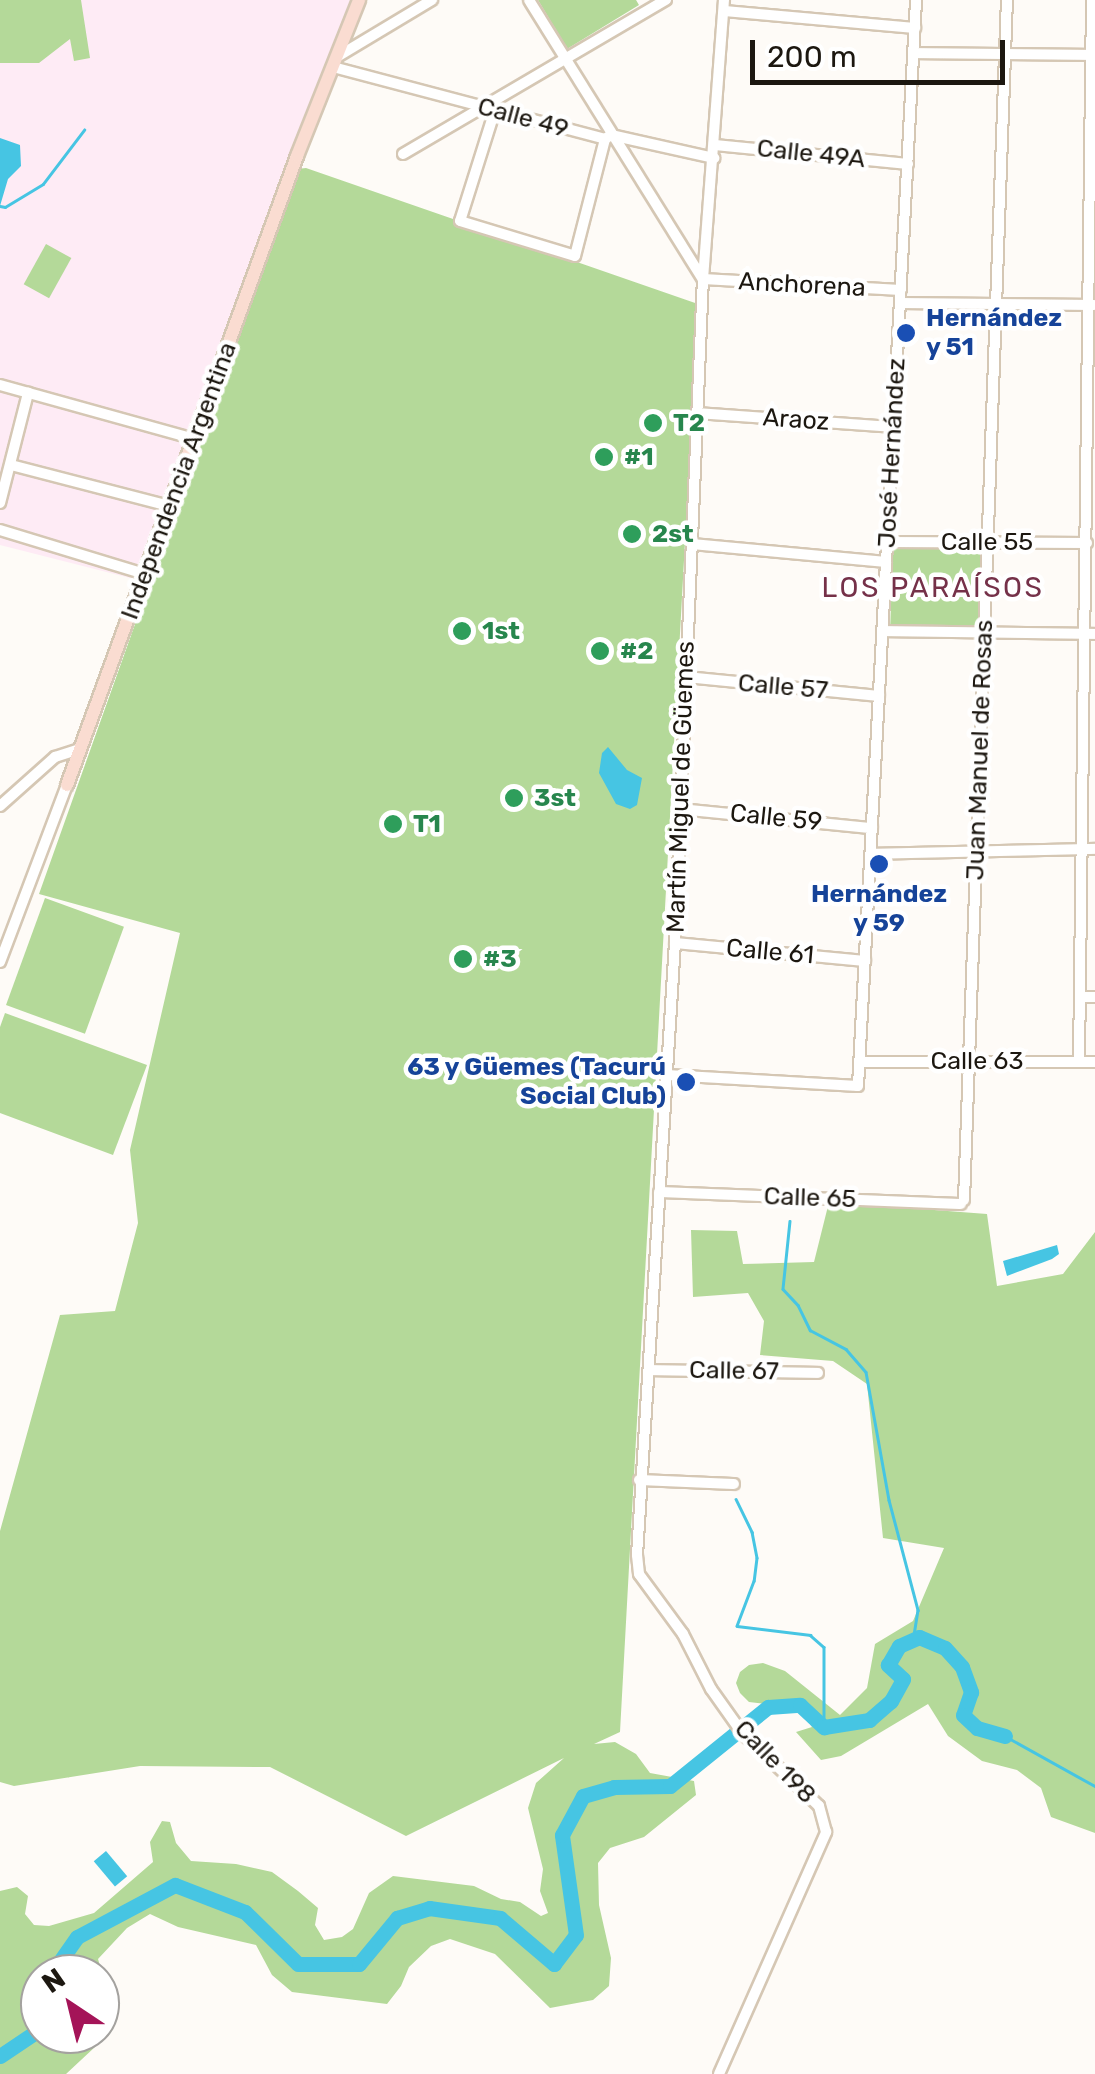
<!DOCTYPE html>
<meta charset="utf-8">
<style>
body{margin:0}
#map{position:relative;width:1095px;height:2074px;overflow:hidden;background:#fefbf7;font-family:Rubik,sans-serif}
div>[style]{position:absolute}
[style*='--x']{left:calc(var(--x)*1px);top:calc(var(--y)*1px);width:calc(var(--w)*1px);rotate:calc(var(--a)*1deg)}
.education>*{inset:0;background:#feebf5}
.green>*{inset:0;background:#b4d999;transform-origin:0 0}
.water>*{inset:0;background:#46c5e3;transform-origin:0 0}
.stream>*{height:2.5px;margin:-1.25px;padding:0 1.25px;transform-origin:1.25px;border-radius:1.25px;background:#46c5e3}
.river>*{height:15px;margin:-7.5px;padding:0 7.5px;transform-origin:7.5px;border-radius:7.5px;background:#46c5e3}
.roads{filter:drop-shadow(2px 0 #d5c7b4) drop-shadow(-2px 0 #d5c7b4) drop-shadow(0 2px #d5c7b4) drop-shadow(0 -2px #d5c7b4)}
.minor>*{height:10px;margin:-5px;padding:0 5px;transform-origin:5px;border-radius:5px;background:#fff}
.major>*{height:12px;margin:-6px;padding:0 6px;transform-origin:6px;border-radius:6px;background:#fadcd1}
.dots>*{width:28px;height:28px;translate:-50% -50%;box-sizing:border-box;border:5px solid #fff;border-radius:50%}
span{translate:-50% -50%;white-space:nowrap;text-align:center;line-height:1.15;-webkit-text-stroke:9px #fff;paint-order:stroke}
.street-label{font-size:25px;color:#1c1710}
.transit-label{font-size:25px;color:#164399;font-weight:700}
.left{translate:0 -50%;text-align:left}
.right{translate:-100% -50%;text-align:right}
.leisure-label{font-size:25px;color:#27864d;font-weight:700}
.neighbourhood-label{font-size:28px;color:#753149;letter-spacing:2.5px}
.north{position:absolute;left:20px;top:1954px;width:100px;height:100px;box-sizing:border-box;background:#fff;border:2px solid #a4a29f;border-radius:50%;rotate:325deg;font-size:28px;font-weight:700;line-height:40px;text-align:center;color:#1c1710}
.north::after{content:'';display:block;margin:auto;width:35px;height:45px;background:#a41458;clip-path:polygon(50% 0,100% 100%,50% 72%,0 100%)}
.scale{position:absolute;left:750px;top:40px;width:255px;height:45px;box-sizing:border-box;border:5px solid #1c1710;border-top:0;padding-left:12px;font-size:30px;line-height:35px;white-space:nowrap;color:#1c1710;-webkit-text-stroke:8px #fff;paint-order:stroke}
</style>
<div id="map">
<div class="education">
<div style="clip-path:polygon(0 0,357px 0,138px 580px,0 545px)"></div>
</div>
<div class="green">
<div style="clip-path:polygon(0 0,81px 0,90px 58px,74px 61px,70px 39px,39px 63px,0 63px)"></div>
<div style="clip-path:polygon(538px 0,636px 0,639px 5px,567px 49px)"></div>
<div style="clip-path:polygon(evenodd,306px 168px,698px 304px,620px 1732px,594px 1744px,615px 1742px,636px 1754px,650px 1773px,694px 1781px,696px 1795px,644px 1837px,610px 1848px,598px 1863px,599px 1905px,611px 1958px,609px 1986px,593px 2000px,550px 2008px,495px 1954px,450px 1939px,431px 1946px,409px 1967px,401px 1986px,387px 2004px,292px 1992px,272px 1975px,256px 1945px,178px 1927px,150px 1914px,127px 1928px,98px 1959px,114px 2013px,110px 2033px,66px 2074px,0 2074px,0 1891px,17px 1887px,28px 1896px,25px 1914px,34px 1925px,49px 1926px,94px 1913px,153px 1862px,150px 1842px,162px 1821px,170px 1822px,176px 1843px,191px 1861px,236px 1864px,272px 1872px,298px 1891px,318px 1908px,315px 1925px,324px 1940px,342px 1937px,353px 1929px,369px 1893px,393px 1876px,474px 1886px,501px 1899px,520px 1902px,541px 1916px,548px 1913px,540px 1891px,543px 1869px,528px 1808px,536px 1783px,564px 1758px,406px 1836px,270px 1767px,140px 1766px,14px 1786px,0 1782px,0 1531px,60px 1315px,115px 1311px,138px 1223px,130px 1150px,180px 933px,39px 894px,297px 169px,306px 168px,40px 1974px,100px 1974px,100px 2034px,40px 2034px,40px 1974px)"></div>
<div style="left:46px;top:244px;width:29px;height:46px;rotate:29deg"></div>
<div style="left:893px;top:547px;width:92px;height:78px;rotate:2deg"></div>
<div style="left:45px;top:898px;width:84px;height:114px;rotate:20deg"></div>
<div style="clip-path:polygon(5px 1013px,147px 1065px,113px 1155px,0 1113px,0 1027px)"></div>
<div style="clip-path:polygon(829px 1202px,987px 1214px,997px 1286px,1063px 1274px,1095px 1232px,1095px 1833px,1051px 1817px,1041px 1788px,1017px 1770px,982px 1761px,948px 1736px,928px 1704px,841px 1756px,821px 1760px,796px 1732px,812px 1727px,798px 1708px,749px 1702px,740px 1693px,736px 1683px,740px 1672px,749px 1665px,763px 1663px,785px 1671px,840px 1715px,867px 1688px,875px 1644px,913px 1621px,944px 1548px,883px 1538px,867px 1384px,833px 1361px,760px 1355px,764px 1321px,748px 1293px,693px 1297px,691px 1230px,737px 1231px,743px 1264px,814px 1262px)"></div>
</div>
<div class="water">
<div style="clip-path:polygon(0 138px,20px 145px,21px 166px,8px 179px,0 206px)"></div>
<div style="clip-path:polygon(608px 747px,627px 770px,642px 778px,637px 805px,630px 809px,616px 804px,599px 773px,602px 753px)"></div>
<div style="clip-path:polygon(1057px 1245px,1059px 1254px,1052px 1259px,1007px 1276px,1003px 1261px)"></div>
<div style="left:106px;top:1851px;width:33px;height:16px;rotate:50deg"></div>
</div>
<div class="stream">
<div style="--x:0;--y:206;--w:5;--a:11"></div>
<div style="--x:5;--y:207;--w:44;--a:-31.2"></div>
<div style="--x:43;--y:184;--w:68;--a:-52.8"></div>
<div style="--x:790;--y:1221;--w:68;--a:95.9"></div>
<div style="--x:783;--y:1289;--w:22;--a:47"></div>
<div style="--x:798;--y:1305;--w:28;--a:64"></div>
<div style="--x:810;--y:1330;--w:41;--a:27.8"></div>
<div style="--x:846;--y:1349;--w:30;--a:49"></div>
<div style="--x:866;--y:1372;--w:130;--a:79.8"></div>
<div style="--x:889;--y:1500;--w:114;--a:75.2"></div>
<div style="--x:918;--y:1610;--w:30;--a:99"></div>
<div style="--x:736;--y:1499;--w:37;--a:64"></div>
<div style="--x:752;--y:1532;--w:26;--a:79"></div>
<div style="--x:757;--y:1558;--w:23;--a:97"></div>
<div style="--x:754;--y:1581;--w:48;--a:110.7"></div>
<div style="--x:737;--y:1626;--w:74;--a:7"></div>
<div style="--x:810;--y:1635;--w:18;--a:41"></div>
<div style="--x:824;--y:1647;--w:80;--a:90"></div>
<div style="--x:1005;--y:1736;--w:103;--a:29.1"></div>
</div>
<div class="river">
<div style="--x:51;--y:1974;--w:45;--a:-54.9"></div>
<div style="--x:77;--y:1937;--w:111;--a:-28"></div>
<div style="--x:175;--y:1885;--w:75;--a:21.1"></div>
<div style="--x:245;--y:1912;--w:74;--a:44.5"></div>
<div style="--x:298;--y:1964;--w:61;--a:0"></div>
<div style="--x:359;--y:1964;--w:60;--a:-50.4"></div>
<div style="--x:397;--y:1918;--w:34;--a:-17"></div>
<div style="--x:429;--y:1908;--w:72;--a:8"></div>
<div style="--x:500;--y:1918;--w:71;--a:40.4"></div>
<div style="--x:554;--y:1964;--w:36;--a:-53"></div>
<div style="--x:576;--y:1935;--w:101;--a:-98"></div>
<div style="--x:562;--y:1835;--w:44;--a:-61.7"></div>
<div style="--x:583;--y:1796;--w:32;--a:-16"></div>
<div style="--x:614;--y:1787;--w:56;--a:-1"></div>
<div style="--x:670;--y:1786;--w:126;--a:-38.9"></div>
<div style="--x:768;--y:1707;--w:32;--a:-4"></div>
<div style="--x:800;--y:1705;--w:33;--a:43"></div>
<div style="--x:824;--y:1727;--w:46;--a:-8.8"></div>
<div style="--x:869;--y:1720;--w:29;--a:-41"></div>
<div style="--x:891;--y:1701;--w:25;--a:-61"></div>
<div style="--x:903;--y:1679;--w:21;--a:-137"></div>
<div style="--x:888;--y:1665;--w:22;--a:-60"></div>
<div style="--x:899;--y:1646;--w:22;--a:-24"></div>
<div style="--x:919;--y:1637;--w:28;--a:23"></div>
<div style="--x:945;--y:1648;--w:25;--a:48"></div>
<div style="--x:962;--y:1667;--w:27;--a:70"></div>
<div style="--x:971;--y:1692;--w:24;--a:109"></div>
<div style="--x:963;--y:1715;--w:19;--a:43"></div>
<div style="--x:977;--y:1728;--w:29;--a:16"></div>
<div style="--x:0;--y:2056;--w:48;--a:-34"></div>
</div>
<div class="roads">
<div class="minor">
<div style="--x:529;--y:0;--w:329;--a:58.1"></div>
<div style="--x:724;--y:11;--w:192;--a:5.1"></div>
<div style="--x:913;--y:53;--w:179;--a:0.6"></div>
<div style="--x:337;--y:57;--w:111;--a:-31"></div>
<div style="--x:333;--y:67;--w:281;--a:14.8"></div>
<div style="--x:605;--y:139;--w:7;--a:-34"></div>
<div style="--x:611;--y:135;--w:106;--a:12.6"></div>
<div style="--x:495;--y:110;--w:116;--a:107.5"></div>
<div style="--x:460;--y:221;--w:120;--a:16.9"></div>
<div style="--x:575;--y:256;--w:121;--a:-75.6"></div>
<div style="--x:715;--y:145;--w:194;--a:5.6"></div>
<div style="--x:403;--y:154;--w:305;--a:-30.4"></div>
<div style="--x:703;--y:279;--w:198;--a:3.2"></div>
<div style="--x:900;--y:303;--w:194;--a:0.6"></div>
<div style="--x:0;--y:385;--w:202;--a:15.5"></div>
<div style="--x:698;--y:413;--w:196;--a:4.1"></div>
<div style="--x:11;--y:465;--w:164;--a:14.5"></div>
<div style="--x:0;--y:503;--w:114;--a:-75.7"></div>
<div style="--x:0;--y:530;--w:152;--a:16.9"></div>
<div style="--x:887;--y:542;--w:200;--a:0.3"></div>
<div style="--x:692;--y:544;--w:195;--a:5.3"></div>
<div style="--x:883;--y:631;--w:212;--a:0.8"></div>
<div style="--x:686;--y:677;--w:194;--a:5.6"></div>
<div style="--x:0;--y:806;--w:74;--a:-41.7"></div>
<div style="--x:55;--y:757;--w:26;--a:-18"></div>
<div style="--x:680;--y:809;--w:193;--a:5.7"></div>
<div style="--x:871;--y:854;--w:224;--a:-1.3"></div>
<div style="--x:675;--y:943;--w:191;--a:5.4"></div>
<div style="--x:0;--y:962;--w:189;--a:-69.3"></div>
<div style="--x:1080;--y:997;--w:15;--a:0"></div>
<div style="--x:860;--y:1062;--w:235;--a:0"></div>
<div style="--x:1079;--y:1062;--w:1062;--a:-89.3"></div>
<div style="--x:667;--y:1075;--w:191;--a:3.3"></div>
<div style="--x:858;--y:1086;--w:1088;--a:-86.94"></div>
<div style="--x:659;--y:1192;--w:302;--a:2.3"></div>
<div style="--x:964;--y:1200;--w:1201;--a:-87.95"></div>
<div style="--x:650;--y:1370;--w:168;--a:1"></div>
<div style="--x:639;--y:1480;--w:95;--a:2.4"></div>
<div style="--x:719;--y:2074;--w:265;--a:-66.1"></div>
<div style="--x:826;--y:1832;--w:27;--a:-105"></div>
<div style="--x:819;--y:1806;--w:105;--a:-136.5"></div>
<div style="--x:743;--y:1734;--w:55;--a:-125.4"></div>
<div style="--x:711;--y:1689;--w:62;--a:-117"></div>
<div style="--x:683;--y:1634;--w:74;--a:-126.3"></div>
<div style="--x:639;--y:1574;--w:19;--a:-96"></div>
<div style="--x:637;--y:1555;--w:613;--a:-86.45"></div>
<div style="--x:675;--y:943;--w:665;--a:-87.59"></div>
<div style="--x:703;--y:279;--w:280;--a:-85.7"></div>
</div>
<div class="major">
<div style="--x:67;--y:785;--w:670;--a:-69.91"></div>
<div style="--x:297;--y:156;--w:168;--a:-68.3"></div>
</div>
</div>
<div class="dots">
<div style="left:906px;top:333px;background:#1a4fb4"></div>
<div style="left:653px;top:423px;background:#2e9e5b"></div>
<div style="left:604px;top:457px;background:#2e9e5b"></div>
<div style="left:632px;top:534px;background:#2e9e5b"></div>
<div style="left:462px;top:631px;background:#2e9e5b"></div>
<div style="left:600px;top:651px;background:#2e9e5b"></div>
<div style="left:514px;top:798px;background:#2e9e5b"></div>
<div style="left:393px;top:824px;background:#2e9e5b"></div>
<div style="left:879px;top:864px;background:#1a4fb4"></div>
<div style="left:463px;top:959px;background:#2e9e5b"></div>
<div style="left:686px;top:1082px;background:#1a4fb4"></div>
</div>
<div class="street-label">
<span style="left:523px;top:118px;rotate:15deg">Calle 49</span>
<span style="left:811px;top:154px;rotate:6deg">Calle 49A</span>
<span style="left:802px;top:285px;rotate:3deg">Anchorena</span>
<span style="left:796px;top:420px;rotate:4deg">Araoz</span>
<span style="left:892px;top:453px;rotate:-87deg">José Hernández</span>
<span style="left:179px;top:481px;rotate:-70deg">Independencia Argentina</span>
<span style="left:987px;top:542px">Calle 55</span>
<span style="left:783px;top:687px;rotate:5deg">Calle 57</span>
<span style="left:980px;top:750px;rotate:-88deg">Juan Manuel de Rosas</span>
<span style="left:681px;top:787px;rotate:-88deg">Martín Miguel de Güemes</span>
<span style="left:776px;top:818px;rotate:6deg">Calle 59</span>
<span style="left:770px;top:952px;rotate:5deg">Calle 61</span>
<span style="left:977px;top:1061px">Calle 63</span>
<span style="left:810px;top:1198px;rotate:2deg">Calle 65</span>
<span style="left:734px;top:1371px;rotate:1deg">Calle 67</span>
<span style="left:775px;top:1762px;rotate:46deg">Calle 198</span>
</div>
<div class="transit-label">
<span class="left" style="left:926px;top:333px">Hernández<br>y 51</span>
<span style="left:879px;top:909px">Hernández<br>y 59</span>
<span class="right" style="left:666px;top:1082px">63 y Güemes (Tacurú<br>Social Club)</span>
</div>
<div class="leisure-label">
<span class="left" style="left:673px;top:423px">T2</span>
<span class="left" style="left:624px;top:457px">#1</span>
<span class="left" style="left:652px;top:534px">2st</span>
<span class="left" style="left:482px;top:631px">1st</span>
<span class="left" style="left:620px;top:651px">#2</span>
<span class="left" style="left:534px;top:798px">3st</span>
<span class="left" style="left:413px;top:824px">T1</span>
<span class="left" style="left:483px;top:959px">#3</span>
</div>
<div class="neighbourhood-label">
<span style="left:933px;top:588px">LOS PARAÍSOS</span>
</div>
<div class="north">N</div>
<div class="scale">200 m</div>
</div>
